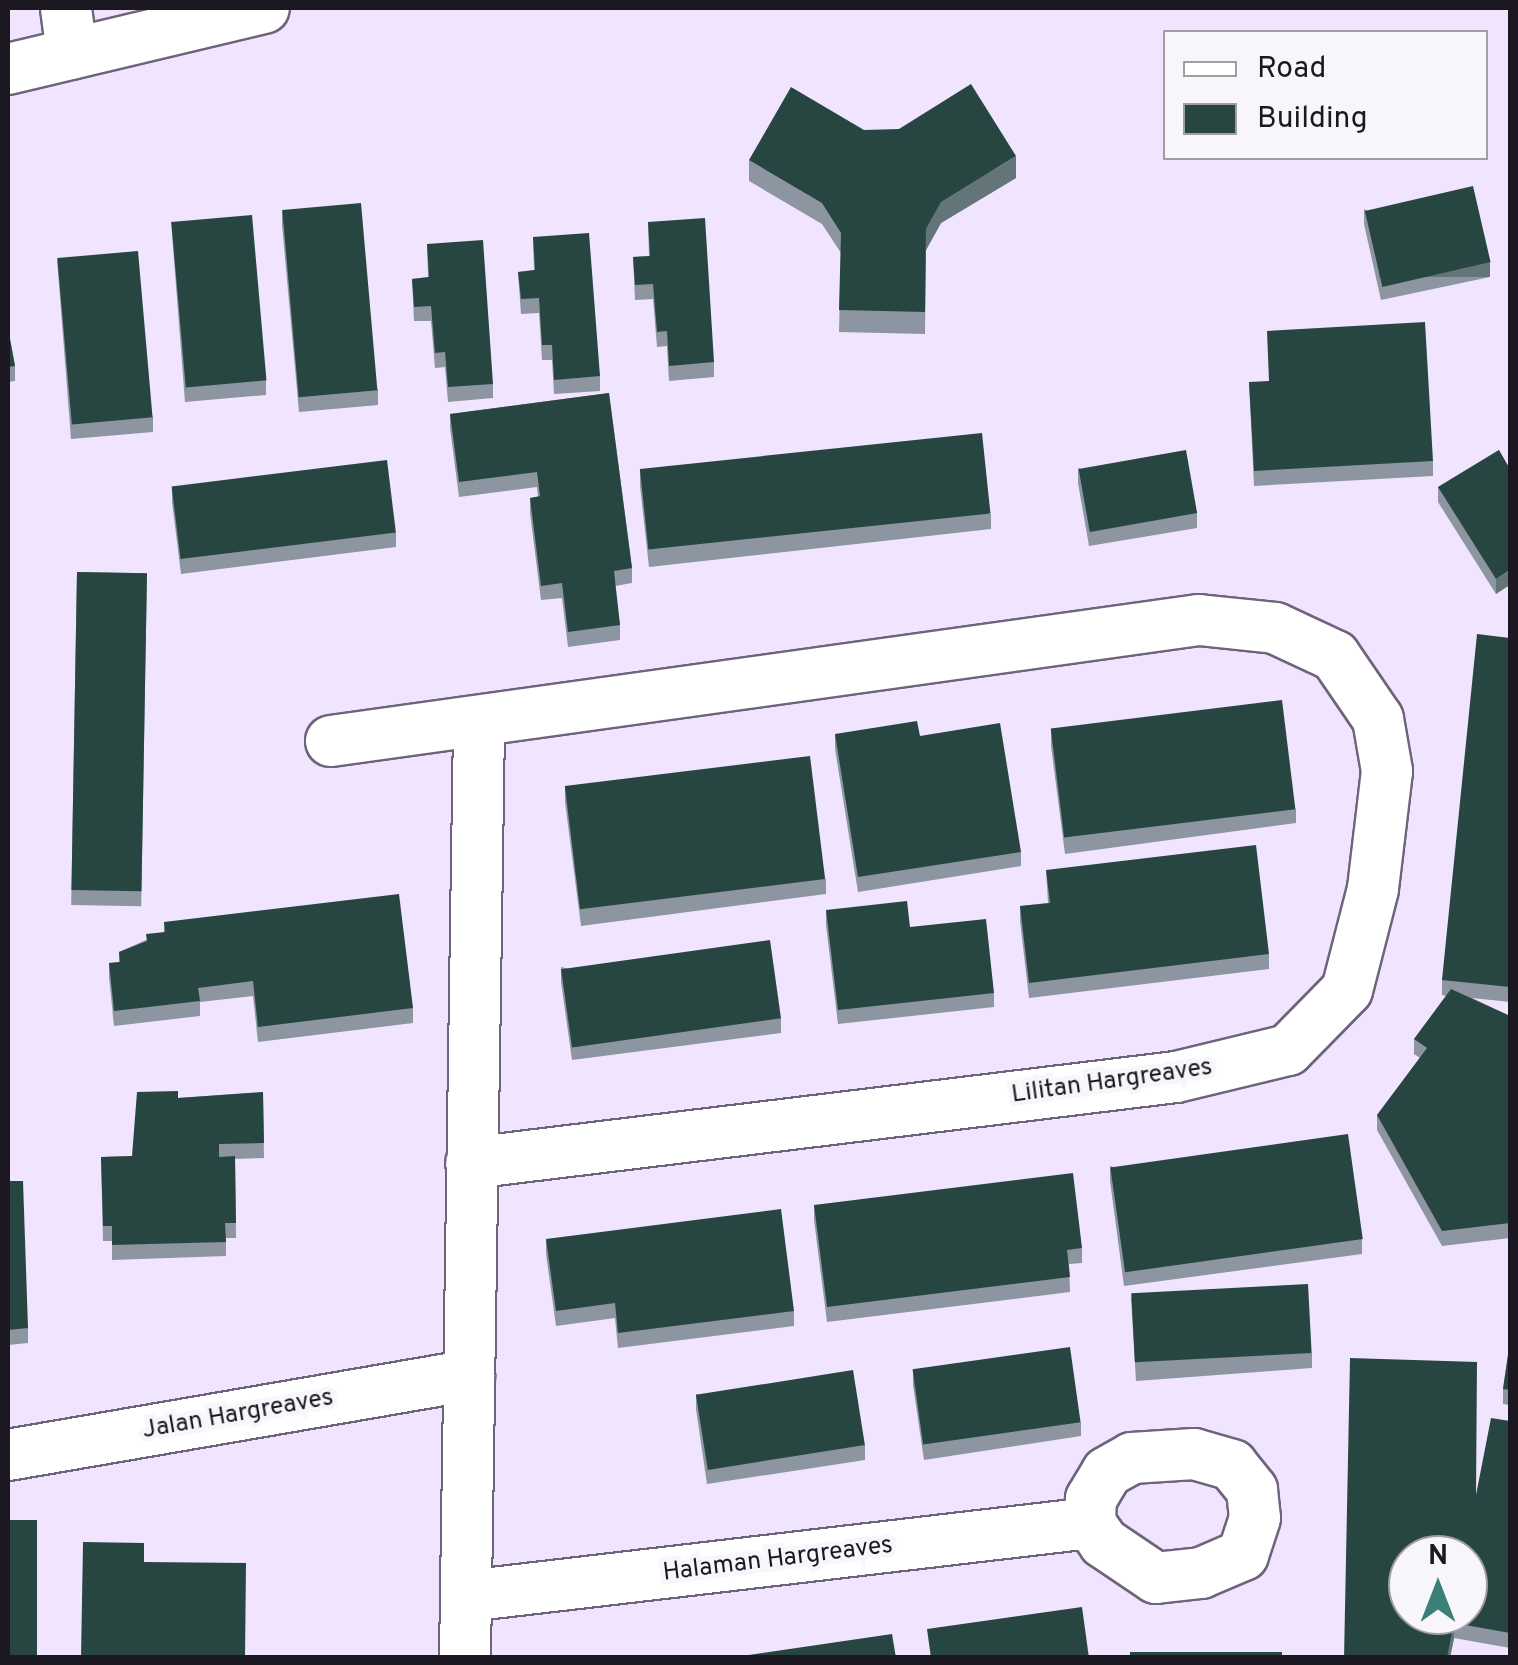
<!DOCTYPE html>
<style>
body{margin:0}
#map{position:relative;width:1518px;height:1665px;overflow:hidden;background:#f0e4ff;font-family:Overpass,sans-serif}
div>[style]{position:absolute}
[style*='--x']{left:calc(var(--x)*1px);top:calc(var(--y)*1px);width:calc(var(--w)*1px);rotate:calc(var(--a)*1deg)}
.roads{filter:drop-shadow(2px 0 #6e647b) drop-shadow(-2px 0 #6e647b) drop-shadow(0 2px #6e647b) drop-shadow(0 -2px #6e647b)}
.minor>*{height:50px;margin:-25px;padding:0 25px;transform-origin:25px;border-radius:25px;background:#fff}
.wall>*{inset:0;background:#8c95a0;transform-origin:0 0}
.shaded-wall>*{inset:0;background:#64757a;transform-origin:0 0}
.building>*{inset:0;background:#284641;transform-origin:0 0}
span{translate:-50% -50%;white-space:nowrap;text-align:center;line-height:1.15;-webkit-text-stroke:10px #f8f6fb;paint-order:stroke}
.street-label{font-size:25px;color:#1c1821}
.frame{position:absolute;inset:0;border:10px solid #1c1821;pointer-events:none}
.legend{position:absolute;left:1163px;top:30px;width:325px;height:130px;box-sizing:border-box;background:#f8f6fb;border:2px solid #a09da4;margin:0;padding:12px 18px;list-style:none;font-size:30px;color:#1c1821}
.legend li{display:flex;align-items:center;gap:20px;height:50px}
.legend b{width:50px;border:2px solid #a09da4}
.north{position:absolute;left:1388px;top:1535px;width:100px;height:100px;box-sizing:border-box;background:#f8f6fb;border:2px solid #a09da4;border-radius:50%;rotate:0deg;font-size:28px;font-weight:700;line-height:40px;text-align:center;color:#1c1821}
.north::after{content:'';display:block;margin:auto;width:35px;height:45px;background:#3b8076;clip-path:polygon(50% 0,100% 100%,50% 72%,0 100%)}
</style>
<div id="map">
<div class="roads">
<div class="minor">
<div style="--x:66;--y:8;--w:46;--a:82.6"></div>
<div style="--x:8;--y:69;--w:263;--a:-13.4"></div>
<div style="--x:331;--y:741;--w:876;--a:-7.94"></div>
<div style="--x:1199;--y:620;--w:76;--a:6"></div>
<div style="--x:1275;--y:628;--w:66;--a:25"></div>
<div style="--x:1335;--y:656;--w:76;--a:55.7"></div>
<div style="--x:1378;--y:719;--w:53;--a:80.2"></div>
<div style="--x:1387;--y:771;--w:119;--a:96.8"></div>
<div style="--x:1373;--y:889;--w:104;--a:104.4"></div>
<div style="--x:1347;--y:990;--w:84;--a:134.5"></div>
<div style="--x:1288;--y:1050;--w:115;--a:166.4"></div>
<div style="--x:1176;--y:1077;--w:710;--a:173.05"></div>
<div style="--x:1194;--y:1454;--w:40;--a:16"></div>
<div style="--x:1232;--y:1465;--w:32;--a:51"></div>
<div style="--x:1252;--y:1490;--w:28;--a:84"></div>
<div style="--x:1255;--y:1518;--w:39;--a:108"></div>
<div style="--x:1243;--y:1555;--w:46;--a:156.8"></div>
<div style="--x:1201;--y:1573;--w:45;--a:173.7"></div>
<div style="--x:1156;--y:1578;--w:63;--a:-146.1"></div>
<div style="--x:1104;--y:1543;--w:24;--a:-125"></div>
<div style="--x:1090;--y:1523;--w:24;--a:-88"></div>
<div style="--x:1091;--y:1499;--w:31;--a:-59"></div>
<div style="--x:1107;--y:1472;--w:29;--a:-29"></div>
<div style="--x:1132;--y:1458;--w:62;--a:-3.7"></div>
<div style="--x:8;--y:1455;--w:468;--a:-9.8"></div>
<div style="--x:467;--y:1596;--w:627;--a:-6.68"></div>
<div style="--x:465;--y:1658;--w:933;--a:-89.14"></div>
</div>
</div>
<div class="wall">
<div style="clip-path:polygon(864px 130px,1016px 178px,941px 223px,926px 250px,925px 334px,839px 332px,841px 253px,822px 224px,749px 181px,749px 160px)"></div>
<div style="clip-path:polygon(1364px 209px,1490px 277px,1381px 300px,1364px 224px)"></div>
<div style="clip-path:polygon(282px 210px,378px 390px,378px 405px,299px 412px,282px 225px)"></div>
<div style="clip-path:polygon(171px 221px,266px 380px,266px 395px,185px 402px)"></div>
<div style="clip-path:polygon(648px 222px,714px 362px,714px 377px,669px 381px,667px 346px,657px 347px,653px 299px,635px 300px,633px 257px,649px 256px)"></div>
<div style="clip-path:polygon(533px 237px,600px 376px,600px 391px,554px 394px,552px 360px,542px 360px,539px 313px,521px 314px,518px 272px,534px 270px)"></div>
<div style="clip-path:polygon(427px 244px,493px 384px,493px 398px,448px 402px,445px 367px,435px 368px,431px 321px,414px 321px,412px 279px,428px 277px)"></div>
<div style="clip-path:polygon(57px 259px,153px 417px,153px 432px,71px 439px)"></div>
<div style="clip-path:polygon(8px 328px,15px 366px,15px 381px,8px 382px)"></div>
<div style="clip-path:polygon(1249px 382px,1433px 461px,1433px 476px,1254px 486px)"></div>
<div style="clip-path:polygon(609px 393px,632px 568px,632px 583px,615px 586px,620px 625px,620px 640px,568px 647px,562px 598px,541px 600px,530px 513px,530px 498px,538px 497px,537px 487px,459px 497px,450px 428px,450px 414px)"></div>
<div style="clip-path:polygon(1499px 450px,1496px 594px,1438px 502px,1438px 487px)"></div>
<div style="clip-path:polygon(1078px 468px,1197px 513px,1197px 528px,1089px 546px,1078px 483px)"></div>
<div style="clip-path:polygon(640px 471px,991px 514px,991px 529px,649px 567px,640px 486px)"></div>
<div style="clip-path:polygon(172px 487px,396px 532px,396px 547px,181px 574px,172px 502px)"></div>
<div style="left:77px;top:572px;width:70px;height:333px;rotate:1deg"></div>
<div style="clip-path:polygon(1510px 638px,1510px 1002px,1472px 998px,1510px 1016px,1510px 1238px,1442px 1246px,1377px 1130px,1377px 1115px,1420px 1058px,1414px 1054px,1414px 1039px,1446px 996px,1442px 995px,1442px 980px)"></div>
<div style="clip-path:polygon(1051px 731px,1296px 809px,1296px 823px,1065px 854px,1051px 746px)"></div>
<div style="clip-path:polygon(835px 734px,920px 736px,1021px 852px,1021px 866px,858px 892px,835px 749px)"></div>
<div style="clip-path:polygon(565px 787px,826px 879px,826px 894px,581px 926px,565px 802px)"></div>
<div style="clip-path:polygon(1046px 870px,1269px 954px,1269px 969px,1029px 998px,1020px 921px,1020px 906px,1048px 903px)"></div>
<div style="clip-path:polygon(826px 910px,910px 927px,994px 993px,994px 1007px,838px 1024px,826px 925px)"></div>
<div style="clip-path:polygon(164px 922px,413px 1008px,413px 1023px,258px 1042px,253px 996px,200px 1002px,200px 1016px,114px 1026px,109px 977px,109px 963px,119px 962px,119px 952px,164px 932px)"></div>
<div style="clip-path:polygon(561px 967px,781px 1018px,781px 1033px,572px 1060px,561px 982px)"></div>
<div style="clip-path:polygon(263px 1092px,264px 1158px,235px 1159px,236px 1238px,226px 1238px,226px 1256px,112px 1260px,112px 1241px,103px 1241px,101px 1157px,132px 1156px,178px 1098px)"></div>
<div style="clip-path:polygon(1110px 1166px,1362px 1239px,1362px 1254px,1124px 1286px,1110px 1181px)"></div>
<div style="clip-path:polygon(8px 1181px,28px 1328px,28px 1343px,8px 1345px)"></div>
<div style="clip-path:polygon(814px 1205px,1082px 1248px,1082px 1263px,1069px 1264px,1070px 1292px,827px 1322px,814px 1220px)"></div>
<div style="clip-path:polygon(546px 1239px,794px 1311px,794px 1326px,618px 1348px,615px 1318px,556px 1326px,546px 1254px)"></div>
<div style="clip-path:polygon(1131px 1297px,1312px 1353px,1312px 1368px,1136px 1381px)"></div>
<div style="clip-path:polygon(1510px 1341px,1510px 1405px,1503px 1404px,1503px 1389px)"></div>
<div style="clip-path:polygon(913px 1370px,1081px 1422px,1081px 1436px,924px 1460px,913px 1385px)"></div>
<div style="clip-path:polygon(696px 1394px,865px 1445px,865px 1460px,707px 1484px,696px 1409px)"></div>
<div style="clip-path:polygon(1510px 1421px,1510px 1648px,1454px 1638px,1450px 1658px,1344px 1658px,1476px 1494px)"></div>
</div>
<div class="shaded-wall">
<div style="clip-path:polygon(1016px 156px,1016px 178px,941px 223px,926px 250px,925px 334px,926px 229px,941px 202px)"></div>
<div style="left:1490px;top:262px;width:15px;height:111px;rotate:90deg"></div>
<div style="clip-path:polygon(1510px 570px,1510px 585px,1496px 594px,1496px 579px)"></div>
<div style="clip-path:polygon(1454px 1623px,1454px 1638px,1450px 1658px,1447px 1658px)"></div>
</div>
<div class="building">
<div style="clip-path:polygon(971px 84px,1016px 156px,941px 202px,926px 229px,925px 312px,839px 310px,841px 233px,822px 203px,749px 160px,791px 87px,864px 130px,899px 129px)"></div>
<div style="left:1473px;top:186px;width:78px;height:111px;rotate:77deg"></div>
<div style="left:361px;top:203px;width:188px;height:79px;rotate:85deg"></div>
<div style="left:252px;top:215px;width:166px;height:81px;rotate:85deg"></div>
<div style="clip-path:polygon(705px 218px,714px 362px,669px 366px,667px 331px,657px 332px,653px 284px,635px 285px,633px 257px,650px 256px,648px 222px)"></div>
<div style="clip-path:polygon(589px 233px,600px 376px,554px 380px,552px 345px,542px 345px,539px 298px,521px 299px,518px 272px,535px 270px,533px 237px)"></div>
<div style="clip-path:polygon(483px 240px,493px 384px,448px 387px,445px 352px,435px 353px,431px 306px,414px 307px,412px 279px,429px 277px,427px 244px)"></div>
<div style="left:138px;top:251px;width:167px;height:81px;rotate:85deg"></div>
<div style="clip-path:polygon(1425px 322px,1433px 461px,1254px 471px,1249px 382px,1269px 381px,1267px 331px)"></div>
<div style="clip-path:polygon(8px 328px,15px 366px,8px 367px)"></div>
<div style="clip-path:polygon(609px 393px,632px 568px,614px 571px,620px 625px,568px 632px,562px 583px,541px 586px,530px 498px,540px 496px,537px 472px,459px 482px,450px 414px)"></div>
<div style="left:982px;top:433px;width:81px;height:344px;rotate:84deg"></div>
<div style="left:1186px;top:450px;width:64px;height:109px;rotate:80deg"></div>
<div style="clip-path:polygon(1499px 450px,1510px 469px,1510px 570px,1496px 579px,1438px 487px)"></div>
<div style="left:387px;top:460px;width:73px;height:217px;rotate:83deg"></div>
<div style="left:77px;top:572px;width:70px;height:318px;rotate:1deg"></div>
<div style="clip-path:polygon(1477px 634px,1510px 638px,1510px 987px,1442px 980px)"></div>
<div style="left:1282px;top:700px;width:110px;height:233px;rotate:83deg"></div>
<div style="clip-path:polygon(917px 721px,920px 736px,1000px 723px,1021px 852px,858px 877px,835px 734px)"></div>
<div style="left:810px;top:756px;width:124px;height:247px;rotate:83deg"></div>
<div style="clip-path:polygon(1256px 845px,1269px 954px,1029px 983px,1020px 906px,1050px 903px,1046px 870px)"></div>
<div style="clip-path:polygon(399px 894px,413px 1008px,258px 1027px,253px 981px,198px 988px,200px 1001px,114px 1011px,109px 963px,120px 962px,119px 952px,147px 941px,146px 934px,165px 932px,164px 922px)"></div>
<div style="clip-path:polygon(907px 901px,910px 927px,986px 919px,994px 993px,838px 1010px,826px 910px)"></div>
<div style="left:770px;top:940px;width:79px;height:211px;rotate:82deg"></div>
<div style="clip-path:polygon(1451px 989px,1510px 1016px,1510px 1223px,1442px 1231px,1377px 1115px,1427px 1048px,1414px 1039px)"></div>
<div style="clip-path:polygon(178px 1091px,178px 1098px,263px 1092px,264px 1143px,219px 1144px,219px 1157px,235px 1156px,236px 1223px,225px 1223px,226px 1242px,112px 1245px,112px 1226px,103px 1226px,101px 1157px,132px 1156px,137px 1092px)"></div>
<div style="left:1348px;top:1134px;width:106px;height:240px;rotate:82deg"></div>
<div style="clip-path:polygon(1073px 1173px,1082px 1248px,1067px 1250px,1070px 1277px,827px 1307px,814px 1205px)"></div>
<div style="clip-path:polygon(8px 1181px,23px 1181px,28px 1328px,8px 1330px)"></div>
<div style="clip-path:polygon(781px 1209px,794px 1311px,618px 1333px,615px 1303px,556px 1311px,546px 1239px)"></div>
<div style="left:1308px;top:1284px;width:69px;height:177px;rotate:87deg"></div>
<div style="clip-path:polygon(1510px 1341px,1510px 1390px,1503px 1389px)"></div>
<div style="left:1070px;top:1347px;width:76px;height:159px;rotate:82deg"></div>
<div style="clip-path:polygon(evenodd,1350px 1358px,1477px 1362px,1476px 1495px,1491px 1418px,1510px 1421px,1510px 1633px,1454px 1623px,1447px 1658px,1344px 1658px,1350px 1358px,1408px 1555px,1468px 1555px,1468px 1615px,1408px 1615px,1408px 1555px)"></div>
<div style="left:853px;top:1370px;width:76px;height:159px;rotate:81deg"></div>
<div style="left:8px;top:1520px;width:29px;height:138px"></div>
<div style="clip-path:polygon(83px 1542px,144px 1543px,144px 1562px,246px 1563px,245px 1658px,81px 1658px)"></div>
<div style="clip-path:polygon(1082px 1607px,1089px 1658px,931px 1658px,927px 1629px)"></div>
<div style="clip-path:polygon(892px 1634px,896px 1658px,735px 1657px)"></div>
<div style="left:1130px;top:1652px;width:152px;height:6px"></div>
</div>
<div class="street-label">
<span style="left:1112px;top:1082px;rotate:-8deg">Lilitan Hargreaves</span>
<span style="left:238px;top:1415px;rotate:-10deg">Jalan Hargreaves</span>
<span style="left:778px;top:1560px;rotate:-7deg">Halaman Hargreaves</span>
</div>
<div class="frame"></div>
<ul class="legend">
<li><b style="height:12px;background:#fff"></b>Road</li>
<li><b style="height:28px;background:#284641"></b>Building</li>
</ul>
<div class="north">N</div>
</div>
